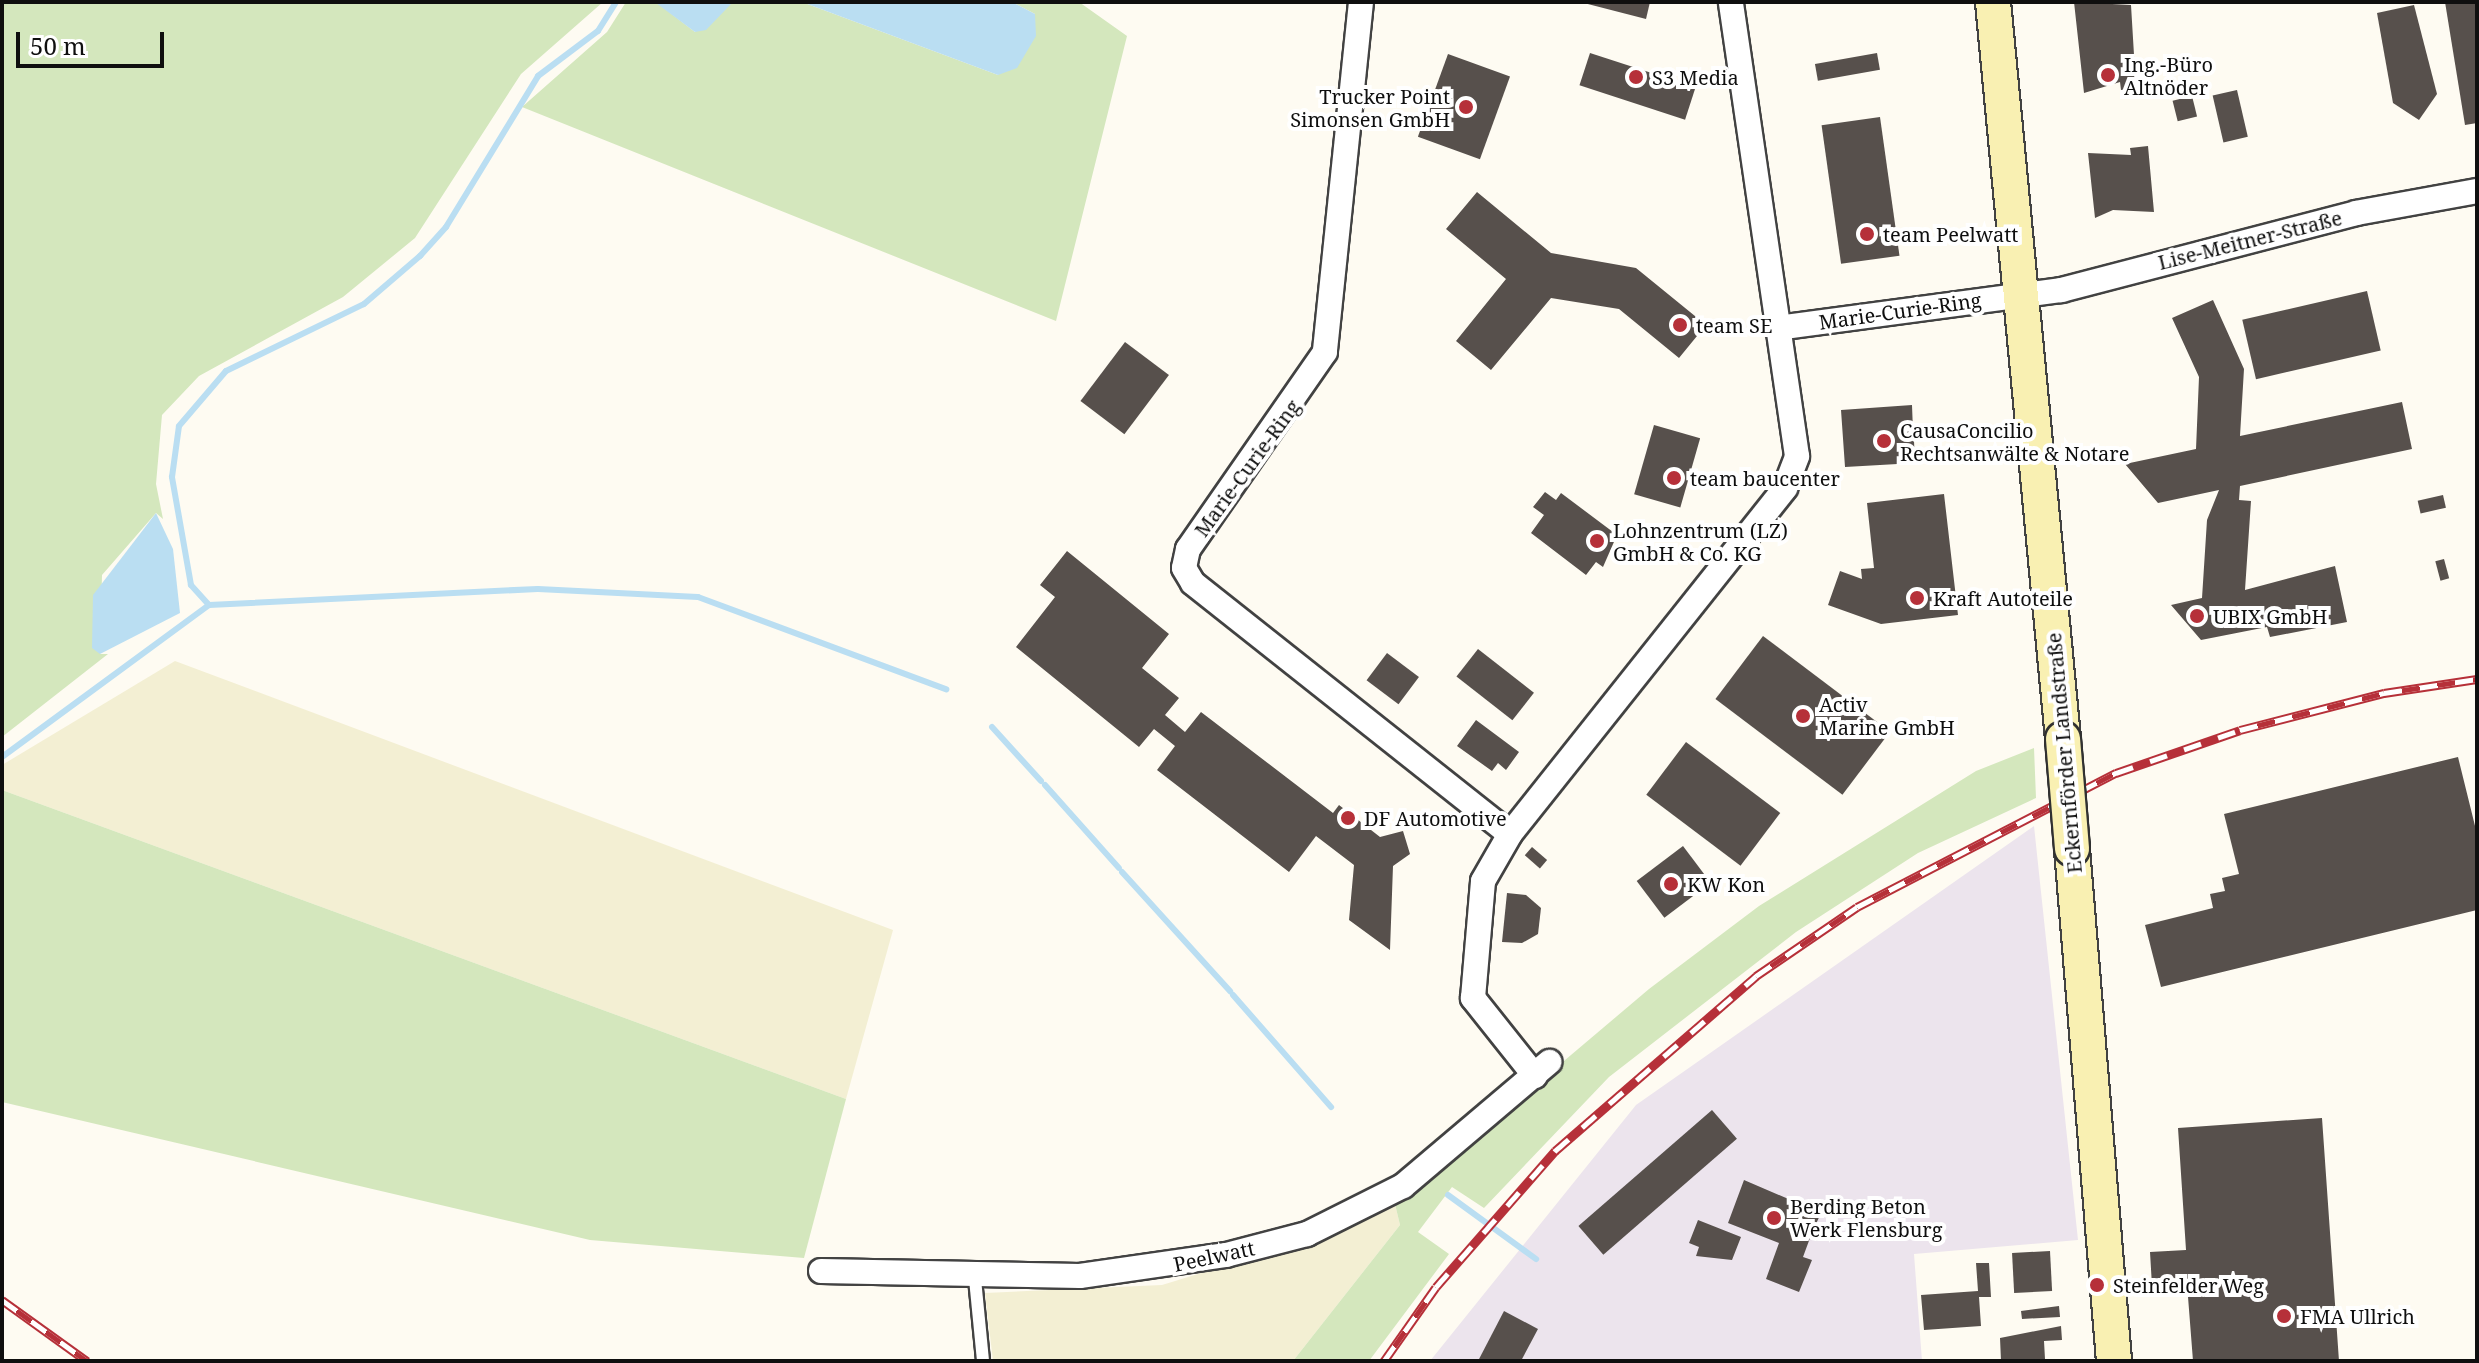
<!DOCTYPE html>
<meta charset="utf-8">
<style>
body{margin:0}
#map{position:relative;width:2479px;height:1363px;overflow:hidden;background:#fefbf2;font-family:"Noto Serif",serif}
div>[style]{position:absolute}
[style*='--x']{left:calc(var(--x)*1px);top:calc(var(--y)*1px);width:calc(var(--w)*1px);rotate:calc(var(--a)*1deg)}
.industrial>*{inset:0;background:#ece4ed}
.farmland>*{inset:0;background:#f3efd3}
.green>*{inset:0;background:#d4e7bd}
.water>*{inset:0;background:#badef2}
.stream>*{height:6px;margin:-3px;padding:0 3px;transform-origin:3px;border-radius:3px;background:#badef2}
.building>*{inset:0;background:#57504c;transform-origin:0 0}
.roads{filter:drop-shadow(2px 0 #424242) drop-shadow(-2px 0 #424242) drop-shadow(0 2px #424242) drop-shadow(0 -2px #424242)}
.lane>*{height:12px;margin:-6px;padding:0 6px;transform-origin:6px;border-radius:6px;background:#fff}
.street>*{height:24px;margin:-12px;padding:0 12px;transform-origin:12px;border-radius:12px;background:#fff}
.secondary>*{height:34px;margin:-17px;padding:0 17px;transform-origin:17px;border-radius:17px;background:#f9f0b2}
.rail>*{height:9px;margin-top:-4.5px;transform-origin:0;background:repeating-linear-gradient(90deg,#fff 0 18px,#b63039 0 36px);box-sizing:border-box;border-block:2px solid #b63039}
.bridges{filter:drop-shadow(2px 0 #313131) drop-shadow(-2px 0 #313131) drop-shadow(0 2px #313131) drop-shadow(0 -2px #313131)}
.secondary-bridge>*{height:34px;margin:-17px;padding:0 17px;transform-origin:17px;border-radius:17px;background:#f9f0b2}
.dots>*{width:22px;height:22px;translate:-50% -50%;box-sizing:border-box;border:4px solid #fff;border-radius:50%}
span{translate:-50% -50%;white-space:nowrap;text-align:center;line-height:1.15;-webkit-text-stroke:8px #fff;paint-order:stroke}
.poi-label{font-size:20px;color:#0f0f0f}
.left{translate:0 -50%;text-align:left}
.right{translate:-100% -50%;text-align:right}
.street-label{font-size:20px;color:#0f0f0f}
.frame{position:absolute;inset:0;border:4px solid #0f0f0f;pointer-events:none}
.scale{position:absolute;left:16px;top:32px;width:148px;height:36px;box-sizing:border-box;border:4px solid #0f0f0f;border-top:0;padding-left:10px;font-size:24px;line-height:28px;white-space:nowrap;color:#0f0f0f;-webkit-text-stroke:6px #fff;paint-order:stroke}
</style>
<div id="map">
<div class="industrial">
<div style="clip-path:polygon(2034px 826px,2078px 1240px,1914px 1254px,1922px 1361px,1430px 1361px,1636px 1105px)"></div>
</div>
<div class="farmland">
<div style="clip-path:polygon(175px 661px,893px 930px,846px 1099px,2px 790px,2px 765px)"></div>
<div style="clip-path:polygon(1395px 1204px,1400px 1225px,1293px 1361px,993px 1361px,985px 1293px,1162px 1285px,1332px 1233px)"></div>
</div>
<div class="green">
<div style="clip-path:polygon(2px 2px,603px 2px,521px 74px,415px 238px,343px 297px,199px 376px,162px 415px,156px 484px,163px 519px,156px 513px,102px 575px,100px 654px,108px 654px,2px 737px)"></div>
<div style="clip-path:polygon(626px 2px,656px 2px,695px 32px,733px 2px,802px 2px,998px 75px,1035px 14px,1012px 2px,1079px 2px,1127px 36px,1056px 321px,522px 107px,607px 32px)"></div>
<div style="clip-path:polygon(2034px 748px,2036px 798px,1918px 853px,1796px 932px,1609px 1077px,1484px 1208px,1452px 1187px,1418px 1232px,1449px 1254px,1369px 1361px,1293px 1361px,1400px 1225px,1395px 1204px,1649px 989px,1759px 906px,1976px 771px)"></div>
<div style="clip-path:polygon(2px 790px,846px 1099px,804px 1258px,590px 1240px,2px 1102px)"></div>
</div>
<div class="water">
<div style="clip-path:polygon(733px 2px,706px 30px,695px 32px,656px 3px)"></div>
<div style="clip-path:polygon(802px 2px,1012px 2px,1035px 14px,1036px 36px,1017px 68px,998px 75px)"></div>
<div style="clip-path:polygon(156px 513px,173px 549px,180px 613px,100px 654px,92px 648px,93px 595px)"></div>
</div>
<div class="stream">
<div style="--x:209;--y:605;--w:27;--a:-132"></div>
<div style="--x:191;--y:585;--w:110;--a:-100"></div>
<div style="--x:172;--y:477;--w:51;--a:-82.2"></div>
<div style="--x:179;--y:426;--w:72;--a:-49.5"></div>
<div style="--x:226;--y:371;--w:153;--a:-25.9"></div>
<div style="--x:364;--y:304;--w:74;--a:-40.6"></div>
<div style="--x:420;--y:256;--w:39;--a:-48"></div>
<div style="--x:446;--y:227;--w:177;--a:-58.6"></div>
<div style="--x:538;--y:76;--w:75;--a:-36.9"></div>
<div style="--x:598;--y:31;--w:34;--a:-58"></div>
<div style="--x:992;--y:727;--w:73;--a:47.8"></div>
<div style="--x:2;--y:757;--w:257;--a:-36.3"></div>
<div style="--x:209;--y:605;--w:329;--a:-2.8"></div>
<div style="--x:538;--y:589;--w:160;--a:2.9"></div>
<div style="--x:698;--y:597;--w:265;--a:20.4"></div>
<div style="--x:1045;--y:785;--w:111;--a:48.3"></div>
<div style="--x:1122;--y:872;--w:161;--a:47.8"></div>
<div style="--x:1233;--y:995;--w:149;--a:48.8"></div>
<div style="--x:1448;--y:1195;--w:109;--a:36"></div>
</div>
<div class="building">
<div style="clip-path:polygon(1580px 2px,1650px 2px,1646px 19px)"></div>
<div style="clip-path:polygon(2074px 2px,2131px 5px,2136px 88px,2121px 90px,2120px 82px,2084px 93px)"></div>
<div style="clip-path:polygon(2445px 2px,2477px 2px,2477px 123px,2465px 125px)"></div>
<div style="clip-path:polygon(2414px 5px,2437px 94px,2419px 120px,2393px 103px,2377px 13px)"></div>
<div style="left:1590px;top:53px;width:111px;height:34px;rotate:18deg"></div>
<div style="left:1877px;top:53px;width:17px;height:63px;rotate:80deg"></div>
<div style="left:1448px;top:54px;width:66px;height:88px;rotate:20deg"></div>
<div style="left:2237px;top:90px;width:48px;height:25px;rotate:77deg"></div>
<div style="left:2192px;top:96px;width:21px;height:20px;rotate:76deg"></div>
<div style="left:1880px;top:117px;width:140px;height:59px;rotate:82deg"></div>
<div style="clip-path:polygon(2148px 146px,2154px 212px,2113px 210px,2095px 218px,2088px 153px,2131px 155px,2130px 148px)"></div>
<div style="clip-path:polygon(1477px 192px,1551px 253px,1636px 268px,1706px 325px,1679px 358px,1619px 309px,1551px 298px,1491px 370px,1456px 341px,1506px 279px,1446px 229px)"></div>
<div style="left:2367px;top:291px;width:61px;height:128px;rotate:77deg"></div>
<div style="clip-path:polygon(2213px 300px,2244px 369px,2240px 436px,2402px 402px,2412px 449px,2240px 486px,2239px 500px,2251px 501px,2245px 590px,2335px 566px,2347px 622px,2270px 637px,2267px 627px,2201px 640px,2171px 605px,2202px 598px,2207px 520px,2219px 490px,2158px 503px,2125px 464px,2196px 449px,2199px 377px,2172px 318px)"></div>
<div style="left:1125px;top:342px;width:55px;height:74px;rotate:37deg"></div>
<div style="clip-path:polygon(1912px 405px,1913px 431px,1927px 430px,1928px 440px,1914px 441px,1915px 463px,1845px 467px,1841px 410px)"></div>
<div style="left:1654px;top:425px;width:48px;height:72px;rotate:16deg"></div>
<div style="clip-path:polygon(1545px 492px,1556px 500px,1561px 493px,1617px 535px,1603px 567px,1596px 562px,1586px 575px,1531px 533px,1544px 515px,1533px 507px)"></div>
<div style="clip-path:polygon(1944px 494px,1958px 615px,1881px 624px,1828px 605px,1840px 571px,1862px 579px,1861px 569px,1874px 568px,1867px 503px)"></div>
<div style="left:2443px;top:495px;width:13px;height:26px;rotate:77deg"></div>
<div style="clip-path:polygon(1067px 551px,1169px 634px,1142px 668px,1179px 698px,1165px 715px,1185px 732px,1201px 712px,1333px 813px,1339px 805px,1380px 837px,1403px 831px,1410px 854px,1393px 866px,1390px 950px,1349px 920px,1354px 865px,1316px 836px,1289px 872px,1157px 770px,1175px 746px,1154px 729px,1139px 747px,1016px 647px,1055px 597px,1040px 585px)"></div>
<div style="left:2444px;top:559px;width:20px;height:9px;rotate:75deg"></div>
<div style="left:1763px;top:636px;width:159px;height:79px;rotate:37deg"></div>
<div style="left:1478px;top:649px;width:71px;height:35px;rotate:38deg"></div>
<div style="left:1387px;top:653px;width:40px;height:34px;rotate:37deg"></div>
<div style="clip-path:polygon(1476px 720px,1519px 752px,1506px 770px,1498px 763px,1492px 771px,1457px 746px)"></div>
<div style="left:1686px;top:742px;width:118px;height:66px;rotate:37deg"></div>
<div style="clip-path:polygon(2458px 757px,2477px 834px,2477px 910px,2161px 987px,2145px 925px,2213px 908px,2210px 894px,2225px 891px,2222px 878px,2239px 874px,2224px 814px)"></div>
<div style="left:1683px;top:846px;width:46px;height:58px;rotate:53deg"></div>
<div style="left:1532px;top:847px;width:20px;height:11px;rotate:41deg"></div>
<div style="clip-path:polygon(1507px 893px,1526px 895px,1541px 908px,1538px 934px,1522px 943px,1502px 942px)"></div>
<div style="left:1712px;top:1110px;width:38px;height:177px;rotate:49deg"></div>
<div style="clip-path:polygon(2322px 1118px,2339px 1361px,2193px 1361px,2187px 1284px,2152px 1286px,2150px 1252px,2186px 1250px,2178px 1128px)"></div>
<div style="clip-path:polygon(1744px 1180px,1821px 1213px,1816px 1224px,1824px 1227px,1819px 1241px,1810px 1238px,1803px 1257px,1812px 1260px,1799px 1292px,1766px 1279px,1779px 1243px,1728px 1223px)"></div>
<div style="clip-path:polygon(1698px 1220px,1741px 1237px,1732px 1260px,1696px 1256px,1699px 1247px,1689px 1243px)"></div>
<div style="left:2050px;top:1251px;width:40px;height:38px;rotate:87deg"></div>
<div style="clip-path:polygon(1976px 1263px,1989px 1263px,1991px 1297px,1979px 1297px,1981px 1326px,1924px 1330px,1921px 1295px,1978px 1291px)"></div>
<div style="clip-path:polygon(2059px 1306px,2060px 1317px,2022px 1319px,2021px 1311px)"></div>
<div style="clip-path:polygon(1504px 1311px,1538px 1329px,1521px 1361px,1478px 1361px)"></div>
<div style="clip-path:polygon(2061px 1326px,2062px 1340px,2044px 1341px,2045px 1359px,2001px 1361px,2000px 1338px)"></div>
</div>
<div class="roads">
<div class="lane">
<div style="--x:975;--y:1279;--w:82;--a:84.4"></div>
</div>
<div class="street">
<div style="--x:1361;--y:2;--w:352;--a:95.9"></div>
<div style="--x:1325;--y:352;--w:240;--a:124.8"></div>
<div style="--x:1188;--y:549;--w:19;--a:102"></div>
<div style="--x:1184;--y:568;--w:17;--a:59"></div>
<div style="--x:1193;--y:583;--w:404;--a:38.4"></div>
<div style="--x:1777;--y:328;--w:287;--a:-7.6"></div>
<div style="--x:2061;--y:290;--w:305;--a:-14.6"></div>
<div style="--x:2356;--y:213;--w:123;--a:-10.3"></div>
<div style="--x:1535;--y:1076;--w:100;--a:-128.5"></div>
<div style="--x:1473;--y:998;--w:117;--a:-85.1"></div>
<div style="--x:1483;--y:881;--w:54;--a:-60.1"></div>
<div style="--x:1510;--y:834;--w:442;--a:-51.5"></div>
<div style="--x:1785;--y:488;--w:34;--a:-69"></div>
<div style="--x:1797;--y:456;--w:459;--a:-98.3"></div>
<div style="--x:821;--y:1271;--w:259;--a:1.1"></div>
<div style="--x:1080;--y:1276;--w:148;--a:-8.2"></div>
<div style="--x:1226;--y:1255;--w:84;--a:-14.5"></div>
<div style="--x:1307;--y:1234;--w:107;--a:-26.6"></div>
<div style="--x:1403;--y:1186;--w:192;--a:-40.3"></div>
</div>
<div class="secondary">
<div style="--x:1993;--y:2;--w:740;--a:84.57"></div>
<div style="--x:2072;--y:849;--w:514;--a:85.31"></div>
</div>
</div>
<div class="rail">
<div style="--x:2;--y:1300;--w:105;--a:35.7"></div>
<div style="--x:1384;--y:1361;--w:90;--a:-54.9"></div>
<div style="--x:1436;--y:1287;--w:181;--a:-48.8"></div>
<div style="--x:1555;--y:1151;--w:267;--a:-41"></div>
<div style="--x:1756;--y:976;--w:122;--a:-34.3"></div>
<div style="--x:1857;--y:907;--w:292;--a:-27.4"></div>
<div style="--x:2116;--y:773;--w:131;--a:-19.1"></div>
<div style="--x:2240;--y:730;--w:149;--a:-14.4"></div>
<div style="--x:2384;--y:693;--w:94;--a:-8.6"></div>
</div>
<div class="bridges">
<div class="secondary-bridge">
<div style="--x:2063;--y:739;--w:110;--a:85.3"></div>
</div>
</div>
<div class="dots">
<div style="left:2108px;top:75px;background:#b63039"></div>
<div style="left:1636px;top:77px;background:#b63039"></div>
<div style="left:1466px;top:107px;background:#b63039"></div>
<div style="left:1867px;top:234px;background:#b63039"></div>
<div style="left:1680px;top:325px;background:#b63039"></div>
<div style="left:1884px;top:441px;background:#b63039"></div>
<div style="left:1674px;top:478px;background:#b63039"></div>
<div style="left:1597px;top:541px;background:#b63039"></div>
<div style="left:1917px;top:598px;background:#b63039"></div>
<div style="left:2197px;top:616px;background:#b63039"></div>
<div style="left:1803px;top:716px;background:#b63039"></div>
<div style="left:1348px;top:818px;background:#b63039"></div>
<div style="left:1671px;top:884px;background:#b63039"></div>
<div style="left:1774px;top:1218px;background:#b63039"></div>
<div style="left:2097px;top:1285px;background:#b63039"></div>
<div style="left:2284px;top:1316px;background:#b63039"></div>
</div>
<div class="poi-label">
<span class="left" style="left:2124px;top:76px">Ing.-Büro<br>Altnöder</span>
<span class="left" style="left:1652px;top:77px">S3 Media</span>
<span class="right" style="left:1450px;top:108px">Trucker Point<br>Simonsen GmbH</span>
<span class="left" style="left:1883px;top:234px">team Peelwatt</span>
<span class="left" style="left:1696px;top:325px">team SE</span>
<span class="left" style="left:1900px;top:442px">CausaConcilio<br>Rechtsanwälte &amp; Notare</span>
<span class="left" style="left:1690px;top:478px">team baucenter</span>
<span class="left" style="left:1613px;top:542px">Lohnzentrum (LZ)<br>GmbH &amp; Co. KG</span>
<span class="left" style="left:1933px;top:598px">Kraft Autoteile</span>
<span class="left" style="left:2213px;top:616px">UBIX GmbH</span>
<span class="left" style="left:1819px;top:716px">Activ<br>Marine GmbH</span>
<span class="left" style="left:1364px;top:818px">DF Automotive</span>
<span class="left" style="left:1687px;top:884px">KW Kon</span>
<span class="left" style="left:1790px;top:1218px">Berding Beton<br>Werk Flensburg</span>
<span class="left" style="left:2113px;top:1285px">Steinfelder Weg</span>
<span class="left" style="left:2300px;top:1316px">FMA Ullrich</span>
</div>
<div class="street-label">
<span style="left:2250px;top:240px;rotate:-14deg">Lise-Meitner-Straße</span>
<span style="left:1900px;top:311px;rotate:-8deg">Marie-Curie-Ring</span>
<span style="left:1247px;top:468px;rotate:-54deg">Marie-Curie-Ring</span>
<span style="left:2064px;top:753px;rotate:-95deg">Eckernförder Landstraße</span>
<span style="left:1214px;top:1256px;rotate:-12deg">Peelwatt</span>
</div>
<div class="frame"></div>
<div class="scale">50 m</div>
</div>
